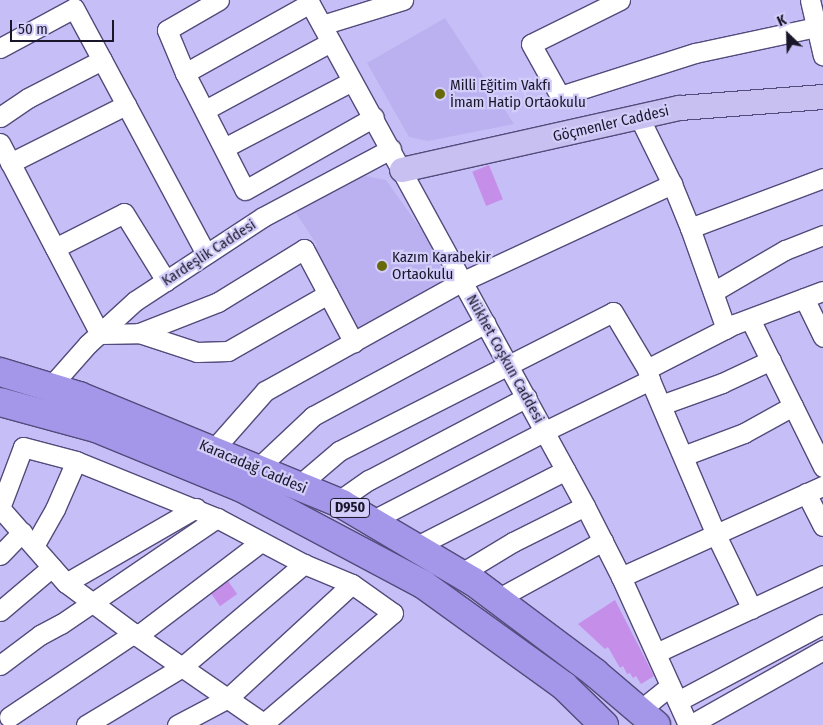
<!DOCTYPE html>
<meta charset="utf-8">
<style>
body{margin:0}
#map{position:relative;width:823px;height:725px;overflow:hidden;background:#c6bef6;font-family:"Fira Sans Condensed",sans-serif}
div>[style]{position:absolute}
[style*='--x']{left:calc(var(--x)*1px);top:calc(var(--y)*1px);width:calc(var(--w)*1px);rotate:calc(var(--a)*1deg)}
.built>*{inset:0;background:#bbb1f0}
.building>*{inset:0;background:#c58ee9;transform-origin:0 0}
.roads{filter:drop-shadow(1px 0 #534b7b) drop-shadow(-1px 0 #534b7b) drop-shadow(0 1px #534b7b) drop-shadow(0 -1px #534b7b)}
.minor>*{height:19px;margin:-9.5px;padding:0 9.5px;transform-origin:9.5px;border-radius:9.5px;background:#fff}
.major>*{height:24px;margin:-12px;padding:0 12px;transform-origin:12px;border-radius:12px;background:#c8c0f1}
.highway>*{height:28px;margin:-14px;padding:0 14px;transform-origin:14px;border-radius:14px;background:#a496e8}
.dots>*{width:14px;height:14px;translate:-50% -50%;box-sizing:border-box;border:2px solid #d3cdfa;border-radius:50%}
span{translate:-50% -50%;white-space:nowrap;text-align:center;line-height:1.15;-webkit-text-stroke:4.5px #d3cdfa;paint-order:stroke}
.shield-label span{padding:1px 4px;background:#d3cdfa;border:1px solid;border-radius:4px;-webkit-text-stroke-width:0}
.shield-label{font-size:14px;color:#1a162a;font-weight:700}
.poi-label{font-size:15px;color:#1a162a}
.left{translate:0 -50%;text-align:left}
.street-label{font-size:15px;color:#1a162a}
.north{position:absolute;left:763px;top:10px;width:50px;height:50px;-webkit-text-stroke:4px #d3cdfa;paint-order:stroke;rotate:336deg;font-size:14px;font-weight:700;line-height:20px;text-align:center;color:#1a162a}
.north::after{content:'';display:block;margin:auto;width:18px;height:22px;background:#1a162a;clip-path:polygon(50% 0,100% 100%,50% 72%,0 100%)}
.scale{position:absolute;left:10px;top:20px;width:104px;height:22px;box-sizing:border-box;border:2px solid #1a162a;border-top:0;padding-left:6px;font-size:15px;line-height:18px;white-space:nowrap;color:#1a162a;-webkit-text-stroke:4px #d3cdfa;paint-order:stroke}
</style>
<div id="map">
<div class="built">
<div style="clip-path:polygon(445px 18px,514px 124px,428px 141px,409px 137px,367px 63px)"></div>
<div style="clip-path:polygon(365px 176px,386px 180px,435px 249px,451px 280px,358px 331px,312px 251px,317px 245px,296px 213px,334px 185px)"></div>
</div>
<div class="building">
<div style="left:489px;top:165px;width:37px;height:18px;rotate:68deg"></div>
<div style="left:228px;top:581px;width:16px;height:21px;rotate:55deg"></div>
<div style="clip-path:polygon(615px 600px,654px 676px,641px 684px,636px 676px,633px 678px,630px 673px,627px 674px,623px 666px,620px 668px,608px 647px,605px 649px,578px 624px)"></div>
</div>
<div class="roads">
<div class="minor">
<div style="--x:219;--y:0;--w:60;--a:150"></div>
<div style="--x:167;--y:30;--w:47;--a:67.3"></div>
<div style="--x:185;--y:73;--w:131;--a:62.9"></div>
<div style="--x:245;--y:190;--w:148;--a:-29.5"></div>
<div style="--x:308;--y:0;--w:577;--a:61.3"></div>
<div style="--x:585;--y:506;--w:80;--a:63.1"></div>
<div style="--x:621;--y:577;--w:162;--a:65.6"></div>
<div style="--x:620;--y:0;--w:99;--a:153.7"></div>
<div style="--x:531;--y:44;--w:60;--a:60.9"></div>
<div style="--x:560;--y:96;--w:142;--a:-17.7"></div>
<div style="--x:695;--y:53;--w:124;--a:-12.1"></div>
<div style="--x:810;--y:0;--w:57;--a:76.9"></div>
<div style="--x:322;--y:25;--w:85;--a:-17.2"></div>
<div style="--x:0;--y:48;--w:84;--a:-28.4"></div>
<div style="--x:74;--y:8;--w:59;--a:61.7"></div>
<div style="--x:185;--y:73;--w:143;--a:-29.2"></div>
<div style="--x:205;--y:110;--w:143;--a:-28.4"></div>
<div style="--x:0;--y:117;--w:34;--a:-34"></div>
<div style="--x:28;--y:98;--w:83;--a:-27.2"></div>
<div style="--x:102;--y:60;--w:220;--a:61.8"></div>
<div style="--x:0;--y:143;--w:216;--a:62.4"></div>
<div style="--x:100;--y:334;--w:39;--a:-1"></div>
<div style="--x:139;--y:333;--w:85;--a:-21.4"></div>
<div style="--x:218;--y:302;--w:101;--a:-31.6"></div>
<div style="--x:304;--y:249;--w:106;--a:62"></div>
<div style="--x:224;--y:148;--w:144;--a:-27.6"></div>
<div style="--x:10;--y:163;--w:130;--a:-26.6"></div>
<div style="--x:672;--y:184;--w:48;--a:67.8"></div>
<div style="--x:690;--y:228;--w:142;--a:-20.6"></div>
<div style="--x:690;--y:228;--w:107;--a:70.4"></div>
<div style="--x:55;--y:248;--w:77;--a:-26.9"></div>
<div style="--x:124;--y:213;--w:80;--a:58.3"></div>
<div style="--x:713;--y:292;--w:83;--a:-30.3"></div>
<div style="--x:785;--y:250;--w:41;--a:-21.5"></div>
<div style="--x:804;--y:298;--w:43;--a:64"></div>
<div style="--x:750;--y:319;--w:165;--a:63.7"></div>
<div style="--x:139;--y:333;--w:61;--a:18.1"></div>
<div style="--x:197;--y:352;--w:31;--a:-2"></div>
<div style="--x:228;--y:351;--w:115;--a:-29.7"></div>
<div style="--x:650;--y:380;--w:11;--a:-105"></div>
<div style="--x:647;--y:369;--w:99;--a:-27.1"></div>
<div style="--x:735;--y:324;--w:94;--a:-20.6"></div>
<div style="--x:50;--y:387;--w:57;--a:-48.5"></div>
<div style="--x:88;--y:344;--w:64;--a:-42.5"></div>
<div style="--x:135;--y:301;--w:153;--a:-33.3"></div>
<div style="--x:263;--y:217;--w:145;--a:-28"></div>
<div style="--x:661;--y:405;--w:65;--a:-19.8"></div>
<div style="--x:722;--y:383;--w:54;--a:-25.1"></div>
<div style="--x:213;--y:450;--w:79;--a:-48.6"></div>
<div style="--x:265;--y:391;--w:224;--a:-29.1"></div>
<div style="--x:461;--y:282;--w:233;--a:-24.9"></div>
<div style="--x:672;--y:184;--w:75;--a:-116.2"></div>
<div style="--x:683;--y:456;--w:65;--a:-20.7"></div>
<div style="--x:744;--y:433;--w:56;--a:-28.9"></div>
<div style="--x:258;--y:468;--w:76;--a:-43.4"></div>
<div style="--x:313;--y:416;--w:196;--a:-28.3"></div>
<div style="--x:298;--y:486;--w:54;--a:-40.5"></div>
<div style="--x:339;--y:451;--w:307;--a:-26.9"></div>
<div style="--x:613;--y:312;--w:66;--a:59.2"></div>
<div style="--x:806;--y:493;--w:37;--a:63"></div>
<div style="--x:337;--y:502;--w:39;--a:-35"></div>
<div style="--x:369;--y:480;--w:178;--a:-27.7"></div>
<div style="--x:0;--y:508;--w:65;--a:-69.3"></div>
<div style="--x:23;--y:447;--w:55;--a:14.8"></div>
<div style="--x:76;--y:461;--w:152;--a:22"></div>
<div style="--x:217;--y:518;--w:98;--a:27.9"></div>
<div style="--x:304;--y:564;--w:52;--a:22.6"></div>
<div style="--x:352;--y:584;--w:50;--a:35.3"></div>
<div style="--x:393;--y:613;--w:172;--a:139.5"></div>
<div style="--x:0;--y:508;--w:100;--a:48.7"></div>
<div style="--x:66;--y:583;--w:89;--a:36.7"></div>
<div style="--x:137;--y:636;--w:157;--a:34.6"></div>
<div style="--x:371;--y:521;--w:196;--a:-27.3"></div>
<div style="--x:545;--y:431;--w:117;--a:-25.9"></div>
<div style="--x:650;--y:380;--w:168;--a:66.9"></div>
<div style="--x:716;--y:535;--w:82;--a:64.1"></div>
<div style="--x:34;--y:546;--w:43;--a:-60.4"></div>
<div style="--x:55;--y:509;--w:52;--a:-66.4"></div>
<div style="--x:415;--y:547;--w:169;--a:-27"></div>
<div style="--x:0;--y:555;--w:32;--a:-46"></div>
<div style="--x:460;--y:574;--w:62;--a:-31.1"></div>
<div style="--x:513;--y:542;--w:80;--a:-26.6"></div>
<div style="--x:621;--y:577;--w:222;--a:-24.3"></div>
<div style="--x:66;--y:583;--w:150;--a:-30"></div>
<div style="--x:497;--y:599;--w:121;--a:-28.7"></div>
<div style="--x:0;--y:611;--w:68;--a:-40.2"></div>
<div style="--x:137;--y:636;--w:156;--a:-37.2"></div>
<div style="--x:656;--y:653;--w:184;--a:-25"></div>
<div style="--x:0;--y:665;--w:50;--a:-36.9"></div>
<div style="--x:40;--y:635;--w:24;--a:-28"></div>
<div style="--x:61;--y:624;--w:189;--a:-34.2"></div>
<div style="--x:678;--y:701;--w:164;--a:-28"></div>
<div style="--x:639;--y:711;--w:40;--a:-39"></div>
<div style="--x:9;--y:717;--w:151;--a:-33.9"></div>
<div style="--x:86;--y:725;--w:112;--a:-31.1"></div>
<div style="--x:182;--y:667;--w:160;--a:-40.2"></div>
<div style="--x:177;--y:725;--w:58;--a:-27.9"></div>
<div style="--x:228;--y:698;--w:168;--a:-42.6"></div>
<div style="--x:690;--y:725;--w:153;--a:-29.4"></div>
</div>
<div class="major">
<div style="--x:402;--y:170;--w:285;--a:-12.6"></div>
<div style="--x:680;--y:108;--w:143;--a:-4.4"></div>
</div>
<div class="highway">
<div style="--x:0;--y:372;--w:83;--a:16.9"></div>
<div style="--x:79;--y:396;--w:284;--a:22.3"></div>
<div style="--x:342;--y:504;--w:153;--a:30.6"></div>
<div style="--x:474;--y:582;--w:151;--a:36.9"></div>
<div style="--x:595;--y:673;--w:80;--a:40.4"></div>
<div style="--x:0;--y:402;--w:99;--a:15.2"></div>
<div style="--x:96;--y:428;--w:156;--a:22.3"></div>
<div style="--x:240;--y:487;--w:208;--a:28"></div>
<div style="--x:424;--y:585;--w:173;--a:35.8"></div>
<div style="--x:564;--y:686;--w:56;--a:44.3"></div>
</div>
</div>
<div class="dots">
<div style="left:440px;top:94px;background:#686a0a"></div>
<div style="left:382px;top:266px;background:#686a0a"></div>
</div>
<div class="shield-label">
<span style="left:350px;top:508px">D950</span>
</div>
<div class="poi-label">
<span class="left" style="left:450px;top:94px">Milli Eğitim Vakfı<br>İmam Hatip Ortaokulu</span>
<span class="left" style="left:392px;top:266px">Kazım Karabekir<br>Ortaokulu</span>
</div>
<div class="street-label">
<span style="left:611px;top:124px;rotate:-13deg">Göçmenler Caddesi</span>
<span style="left:209px;top:253px;rotate:-33deg">Kardeşlik Caddesi</span>
<span style="left:505px;top:359px;rotate:61deg">Nükhet Coşkun Caddesi</span>
<span style="left:253px;top:467px;rotate:23deg">Karacadağ Caddesi</span>
</div>
<div class="north">K</div>
<div class="scale">50 m</div>
</div>
